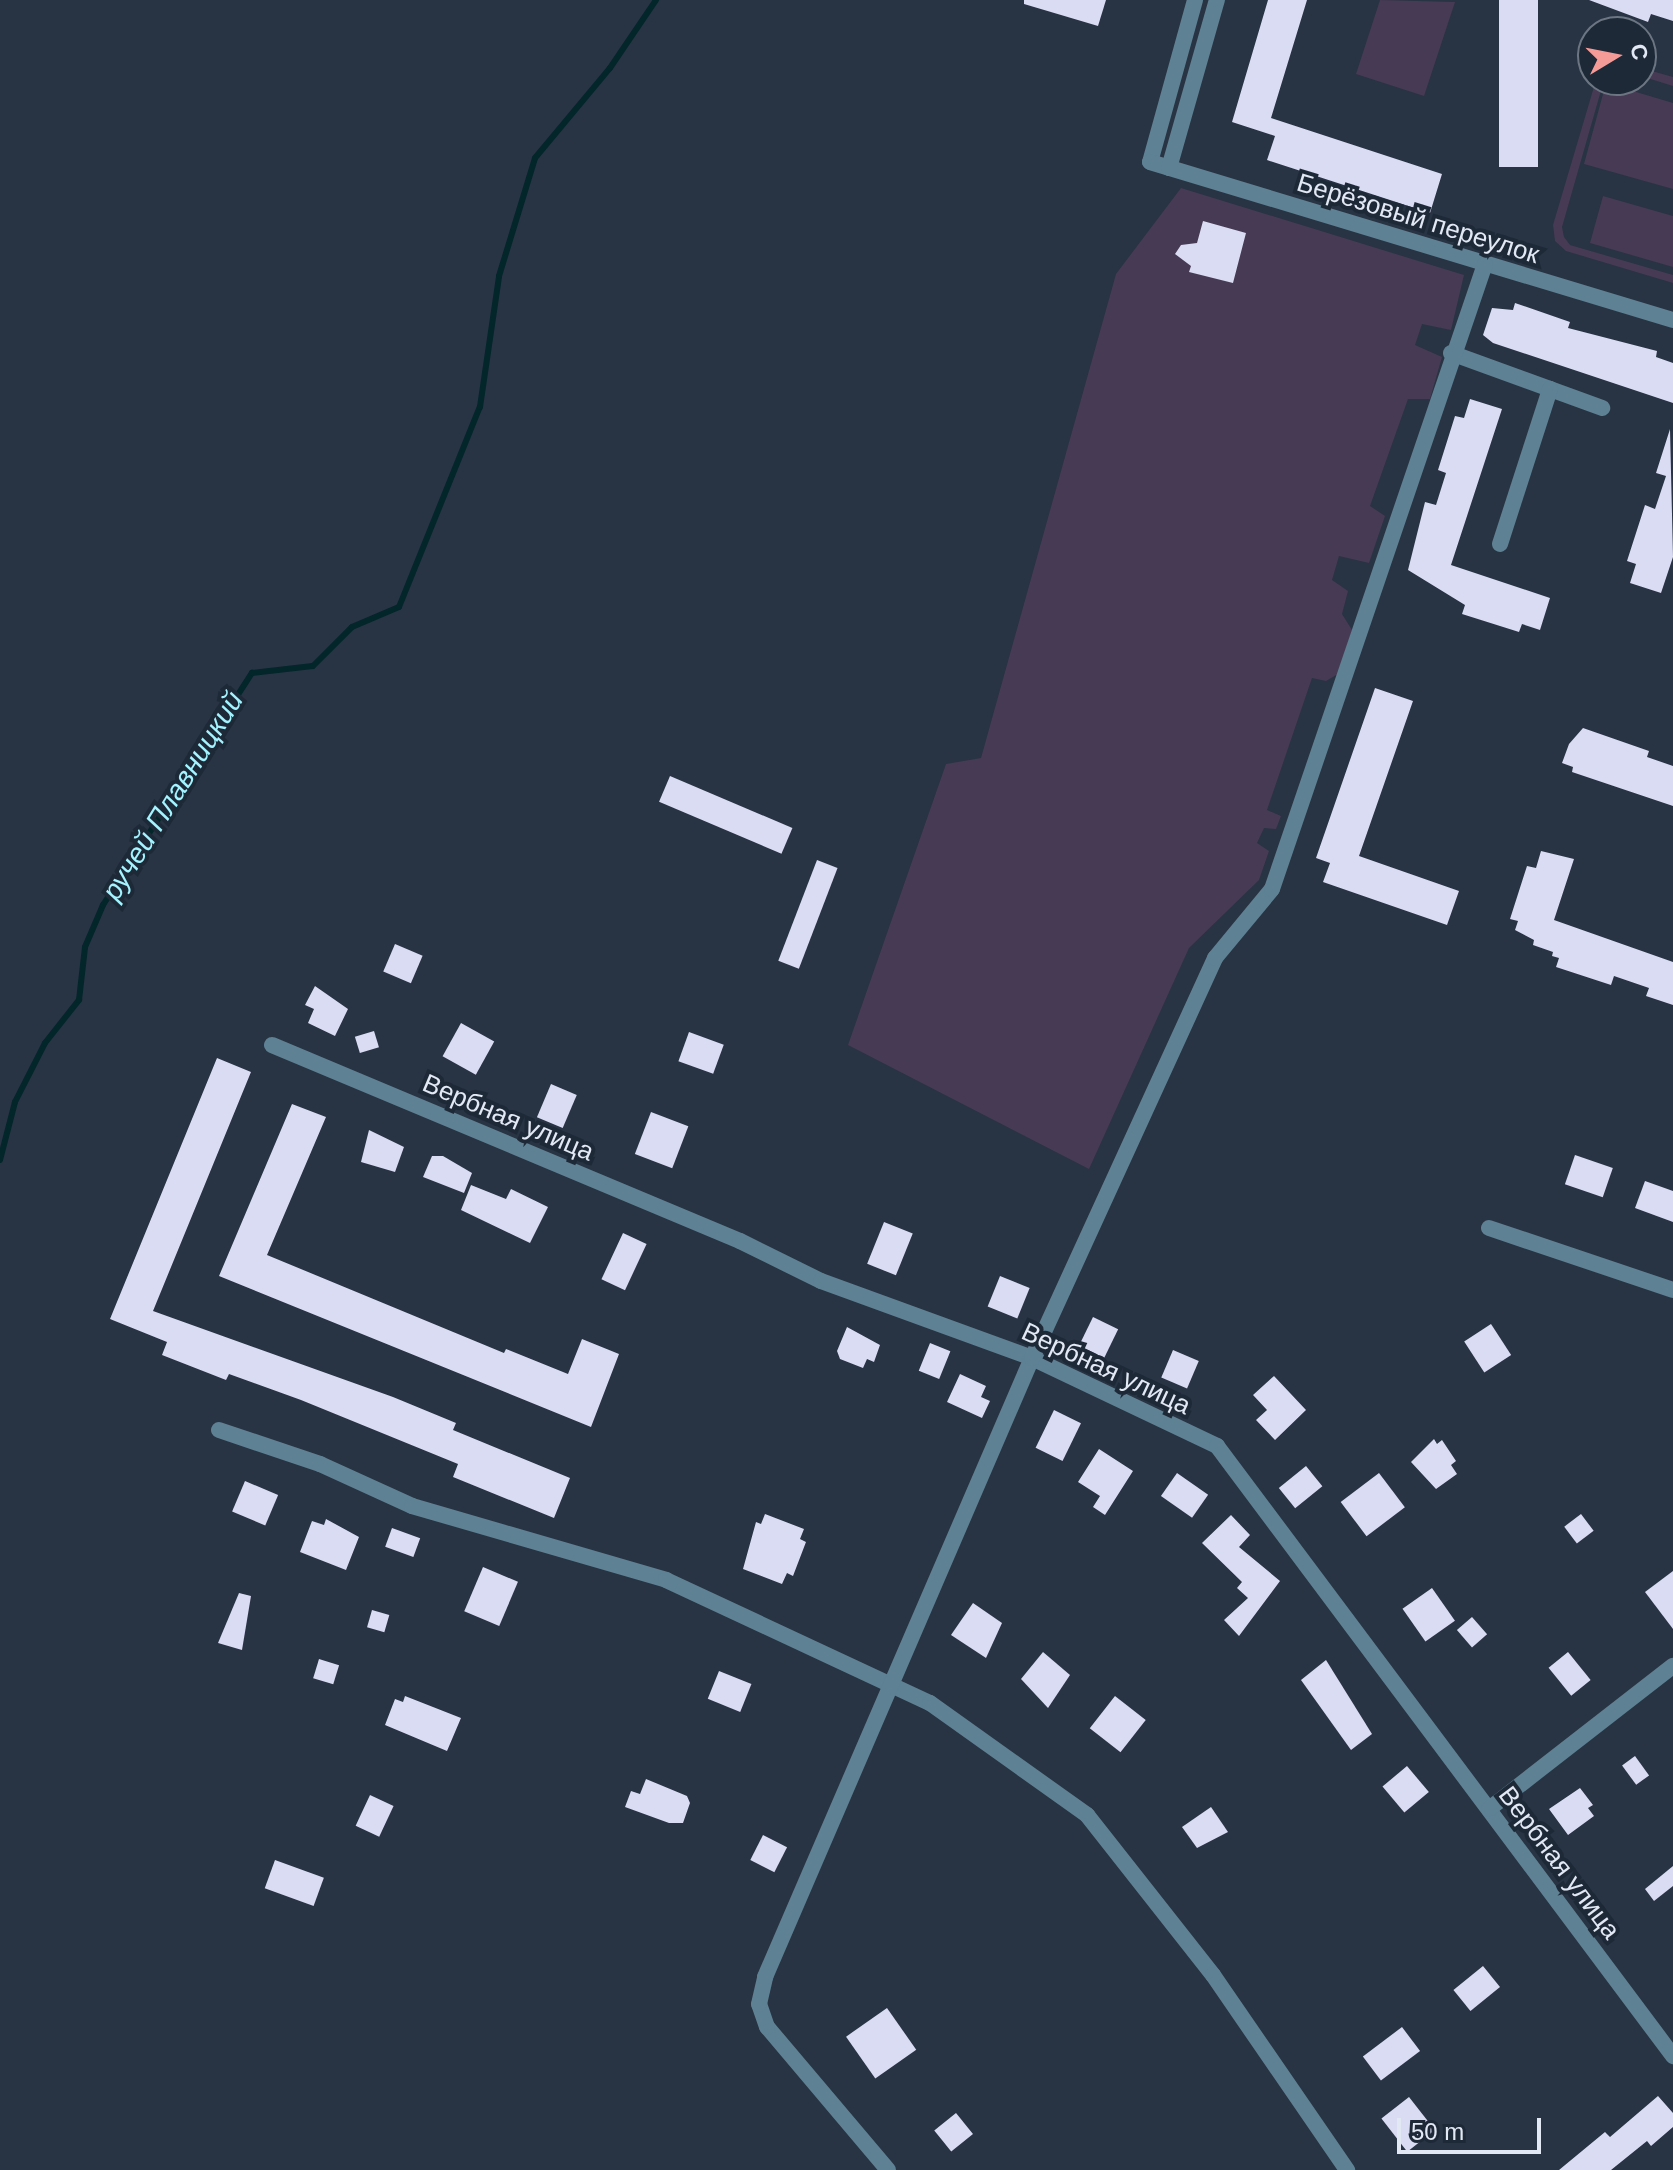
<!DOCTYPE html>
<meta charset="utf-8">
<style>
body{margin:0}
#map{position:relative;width:1673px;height:2170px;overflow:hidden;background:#283343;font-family:Arial,sans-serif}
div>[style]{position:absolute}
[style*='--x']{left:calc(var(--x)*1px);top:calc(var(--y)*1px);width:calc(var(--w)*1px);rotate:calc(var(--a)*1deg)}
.green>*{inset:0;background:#473a54}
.stream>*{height:6px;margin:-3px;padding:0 3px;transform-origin:3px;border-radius:3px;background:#02262a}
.building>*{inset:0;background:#dadcf4;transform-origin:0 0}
.street>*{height:16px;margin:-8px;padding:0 8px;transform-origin:8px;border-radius:8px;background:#5e8194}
span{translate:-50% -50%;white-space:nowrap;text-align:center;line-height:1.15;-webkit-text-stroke:8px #1e2938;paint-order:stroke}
.street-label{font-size:26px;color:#e2e9f4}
.water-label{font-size:28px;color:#a3f4ff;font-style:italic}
.north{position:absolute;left:1577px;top:16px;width:80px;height:80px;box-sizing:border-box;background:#1e2938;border:2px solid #6c7683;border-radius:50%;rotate:80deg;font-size:22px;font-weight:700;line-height:32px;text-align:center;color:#e2e9f4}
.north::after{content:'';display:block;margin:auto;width:28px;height:36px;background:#f59b97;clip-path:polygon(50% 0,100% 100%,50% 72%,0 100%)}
.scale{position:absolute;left:1397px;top:2118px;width:144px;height:36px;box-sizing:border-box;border:4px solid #e2e9f4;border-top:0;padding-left:10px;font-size:24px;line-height:28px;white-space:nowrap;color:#e2e9f4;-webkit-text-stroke:6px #1e2938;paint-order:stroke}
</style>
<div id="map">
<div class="green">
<div style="clip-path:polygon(1380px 0,1455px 2px,1424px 96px,1356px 74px)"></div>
<div style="clip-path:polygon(1641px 68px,1673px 77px,1673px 86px,1641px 76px)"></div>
<div style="clip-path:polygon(1596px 80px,1604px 80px,1562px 227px,1564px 237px,1570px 245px,1673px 275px,1673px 283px,1566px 251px,1555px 241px,1553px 225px)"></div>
<div style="clip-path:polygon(1606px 83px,1673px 103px,1673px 189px,1584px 164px)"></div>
<div style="clip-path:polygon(1181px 188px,1464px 275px,1451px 330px,1422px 324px,1415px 345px,1442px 357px,1430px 399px,1408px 399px,1370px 506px,1385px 516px,1369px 563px,1339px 556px,1332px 580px,1348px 591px,1342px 614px,1352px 630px,1338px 674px,1326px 681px,1312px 678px,1267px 810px,1281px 816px,1276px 829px,1264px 828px,1257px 843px,1269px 851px,1259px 880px,1189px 948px,1089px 1169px,848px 1045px,946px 764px,981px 758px,1116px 274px)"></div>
<div style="clip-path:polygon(1603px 196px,1673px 216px,1673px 267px,1590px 243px)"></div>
</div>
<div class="stream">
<div style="--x:0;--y:1160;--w:60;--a:-75.5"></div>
<div style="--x:15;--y:1102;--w:66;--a:-63"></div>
<div style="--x:45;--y:1043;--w:55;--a:-51.7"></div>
<div style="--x:79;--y:1000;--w:53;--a:-83.5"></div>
<div style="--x:85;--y:947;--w:46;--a:-66.8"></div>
<div style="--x:103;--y:905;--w:276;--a:-57.3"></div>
<div style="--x:252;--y:673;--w:61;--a:-6.5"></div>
<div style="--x:313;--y:666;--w:55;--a:-45"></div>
<div style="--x:352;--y:627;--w:51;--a:-23.1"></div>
<div style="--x:399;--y:607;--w:216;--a:-68"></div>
<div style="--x:480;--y:407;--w:132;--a:-81.7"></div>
<div style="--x:499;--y:276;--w:123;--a:-73"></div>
<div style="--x:535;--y:158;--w:117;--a:-50.2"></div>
<div style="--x:610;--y:68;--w:82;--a:-55.9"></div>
</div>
<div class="building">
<div style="clip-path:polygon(1024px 0,1106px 0,1098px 26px,1024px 4px)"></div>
<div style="clip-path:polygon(1268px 0,1307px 0,1271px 118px,1442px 174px,1430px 213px,1267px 160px,1275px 136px,1232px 122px)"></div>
<div style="left:1499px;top:0;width:39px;height:167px"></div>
<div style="clip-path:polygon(1589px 0,1673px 0,1673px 21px,1651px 14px,1648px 22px)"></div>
<div style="clip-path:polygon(1203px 221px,1246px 233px,1233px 283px,1189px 272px,1191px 266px,1175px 254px,1181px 245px,1197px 243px)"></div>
<div style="clip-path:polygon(1515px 303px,1570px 322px,1568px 328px,1657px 351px,1656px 357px,1673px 363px,1673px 403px,1493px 343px,1483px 335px,1492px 308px,1513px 310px)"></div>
<div style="clip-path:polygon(1470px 399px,1502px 409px,1451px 565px,1550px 598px,1540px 630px,1522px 624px,1519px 632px,1462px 614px,1465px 605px,1408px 570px,1425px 502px,1436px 505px,1446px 473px,1438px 470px,1455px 416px,1464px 418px)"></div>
<div style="clip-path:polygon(1670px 429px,1673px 557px,1661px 593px,1630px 583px,1636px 564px,1627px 561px,1645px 505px,1655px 509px,1666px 476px,1656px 473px)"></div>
<div style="clip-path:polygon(1375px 688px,1413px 701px,1359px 856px,1459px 891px,1447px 925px,1323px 882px,1330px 863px,1316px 858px)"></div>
<div style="clip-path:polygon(1583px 728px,1649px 751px,1647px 757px,1673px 766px,1673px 806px,1572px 772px,1573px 767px,1562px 763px,1569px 744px)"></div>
<div style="left:670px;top:776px;width:133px;height:28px;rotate:23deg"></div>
<div style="clip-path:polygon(1541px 851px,1574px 859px,1554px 920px,1673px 962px,1673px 1005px,1646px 996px,1649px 988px,1614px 976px,1611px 985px,1556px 967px,1559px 958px,1552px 956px,1553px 952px,1533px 945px,1534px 940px,1515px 930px,1518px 921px,1510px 919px,1527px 866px,1536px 868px)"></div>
<div style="left:817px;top:860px;width:22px;height:108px;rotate:21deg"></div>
<div style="left:395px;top:944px;width:30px;height:30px;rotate:23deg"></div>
<div style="clip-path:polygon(315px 986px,348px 1009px,335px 1036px,308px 1023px,314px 1009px,305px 1005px)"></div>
<div style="left:461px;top:1023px;width:38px;height:38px;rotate:29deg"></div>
<div style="left:374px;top:1031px;width:17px;height:20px;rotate:73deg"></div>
<div style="left:689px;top:1032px;width:37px;height:31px;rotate:20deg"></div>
<div style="clip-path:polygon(217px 1058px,251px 1072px,153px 1311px,393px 1397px,456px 1423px,453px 1430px,570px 1478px,554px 1518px,453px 1477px,458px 1464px,301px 1400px,229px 1374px,226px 1380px,162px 1355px,167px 1342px,110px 1319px)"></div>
<div style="left:551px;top:1084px;width:28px;height:36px;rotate:23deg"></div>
<div style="clip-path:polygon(292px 1104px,326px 1117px,267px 1255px,504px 1353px,506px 1349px,568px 1374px,582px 1339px,619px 1354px,591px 1427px,219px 1276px)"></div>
<div style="left:651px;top:1112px;width:40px;height:45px;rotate:21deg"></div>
<div style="clip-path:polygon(369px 1130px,404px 1147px,395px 1172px,361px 1162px)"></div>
<div style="left:1575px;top:1155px;width:40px;height:31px;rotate:19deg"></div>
<div style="clip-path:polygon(432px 1156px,443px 1156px,472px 1173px,464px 1193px,423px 1177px)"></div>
<div style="clip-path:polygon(1645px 1181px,1673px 1191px,1673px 1222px,1635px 1208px)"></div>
<div style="clip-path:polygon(471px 1185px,506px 1199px,511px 1189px,548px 1207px,530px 1243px,461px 1210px)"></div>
<div style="left:884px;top:1222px;width:31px;height:45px;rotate:22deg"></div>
<div style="left:623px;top:1233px;width:26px;height:51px;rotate:25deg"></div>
<div style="left:1000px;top:1276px;width:32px;height:33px;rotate:22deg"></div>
<div style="left:1093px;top:1317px;width:28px;height:32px;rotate:26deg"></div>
<div style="left:1491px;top:1324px;width:37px;height:32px;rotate:57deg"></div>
<div style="clip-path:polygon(847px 1327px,880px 1345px,874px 1362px,867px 1359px,863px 1368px,840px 1359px,837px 1351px)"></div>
<div style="left:930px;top:1343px;width:22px;height:30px;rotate:22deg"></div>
<div style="left:1173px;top:1350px;width:28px;height:30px;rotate:23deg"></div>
<div style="clip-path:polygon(960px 1374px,986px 1386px,981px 1397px,990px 1401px,982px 1418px,947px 1402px)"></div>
<div style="clip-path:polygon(1274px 1376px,1306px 1410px,1275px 1440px,1256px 1420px,1267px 1410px,1253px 1395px)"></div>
<div style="left:1054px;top:1410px;width:30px;height:42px;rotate:26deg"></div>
<div style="clip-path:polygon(1434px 1439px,1437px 1444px,1442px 1440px,1456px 1461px,1451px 1465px,1457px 1474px,1436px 1489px,1411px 1462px)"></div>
<div style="clip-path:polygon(1099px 1449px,1133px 1471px,1105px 1515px,1093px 1507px,1100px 1496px,1078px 1482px)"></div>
<div style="left:1306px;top:1466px;width:26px;height:35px;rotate:51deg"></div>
<div style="left:1177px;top:1473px;width:38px;height:28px;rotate:35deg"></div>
<div style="left:1379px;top:1473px;width:43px;height:48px;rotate:53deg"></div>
<div style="left:245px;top:1481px;width:36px;height:33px;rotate:23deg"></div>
<div style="clip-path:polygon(765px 1514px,804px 1529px,800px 1539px,806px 1542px,793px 1576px,787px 1573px,782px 1584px,743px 1569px,756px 1522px,761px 1524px)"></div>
<div style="left:1581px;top:1514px;width:21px;height:21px;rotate:53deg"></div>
<div style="clip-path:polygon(1231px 1515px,1250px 1535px,1239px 1547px,1280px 1581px,1239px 1636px,1224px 1620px,1248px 1598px,1237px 1588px,1242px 1582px,1202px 1543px)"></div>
<div style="clip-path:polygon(326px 1519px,359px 1537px,346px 1570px,300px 1552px,312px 1521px,324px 1525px)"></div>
<div style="left:392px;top:1528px;width:30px;height:20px;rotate:20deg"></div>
<div style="left:483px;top:1567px;width:38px;height:48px;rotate:23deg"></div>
<div style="clip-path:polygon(1673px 1571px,1673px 1629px,1645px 1592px)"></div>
<div style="left:1432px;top:1588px;width:40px;height:36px;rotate:55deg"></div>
<div style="clip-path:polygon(239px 1593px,251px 1596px,242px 1650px,218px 1643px)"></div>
<div style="clip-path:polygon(973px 1603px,1002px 1623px,986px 1658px,951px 1635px)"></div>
<div style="left:372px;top:1610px;width:18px;height:18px;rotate:16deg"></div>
<div style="left:1472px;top:1617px;width:23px;height:20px;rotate:49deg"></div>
<div style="clip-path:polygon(1043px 1652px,1070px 1675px,1048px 1708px,1021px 1679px)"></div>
<div style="left:1568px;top:1652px;width:36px;height:25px;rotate:51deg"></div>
<div style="left:319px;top:1659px;width:21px;height:20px;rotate:17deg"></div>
<div style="clip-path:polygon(1326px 1660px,1372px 1734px,1351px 1750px,1301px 1680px)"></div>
<div style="left:719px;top:1671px;width:35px;height:30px;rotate:22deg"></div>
<div style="clip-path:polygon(405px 1696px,461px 1718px,447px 1751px,385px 1725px,395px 1699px,403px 1702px)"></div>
<div style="left:1115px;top:1696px;width:39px;height:41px;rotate:38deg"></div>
<div style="left:1635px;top:1756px;width:24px;height:16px;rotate:54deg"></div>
<div style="left:1407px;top:1766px;width:34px;height:32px;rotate:50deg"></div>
<div style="clip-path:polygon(646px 1779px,687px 1796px,690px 1803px,683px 1823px,669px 1823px,625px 1807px,631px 1791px,640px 1794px)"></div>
<div style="clip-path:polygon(1580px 1788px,1593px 1805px,1588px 1808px,1594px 1816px,1568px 1835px,1549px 1809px)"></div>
<div style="left:370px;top:1795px;width:26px;height:34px;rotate:25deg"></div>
<div style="clip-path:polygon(1211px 1807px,1228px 1832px,1197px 1848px,1182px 1827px)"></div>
<div style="left:763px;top:1835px;width:27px;height:28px;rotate:27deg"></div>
<div style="left:275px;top:1860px;width:52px;height:30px;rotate:20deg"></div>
<div style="clip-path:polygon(1673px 1866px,1673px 1886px,1654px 1901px,1645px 1889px)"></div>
<div style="left:1483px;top:1966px;width:27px;height:38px;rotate:51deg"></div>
<div style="left:887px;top:2008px;width:51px;height:50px;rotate:55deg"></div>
<div style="left:1402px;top:2027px;width:30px;height:49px;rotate:53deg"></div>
<div style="clip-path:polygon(1658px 2096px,1673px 2113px,1673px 2127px,1651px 2146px,1647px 2141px,1611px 2170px,1559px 2170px,1605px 2132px,1610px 2137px)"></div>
<div style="left:1409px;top:2097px;width:42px;height:35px;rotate:52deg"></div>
<div style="left:956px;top:2113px;width:27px;height:28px;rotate:51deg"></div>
</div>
<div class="street">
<div style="--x:1195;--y:0;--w:168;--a:105.5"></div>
<div style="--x:1150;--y:162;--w:546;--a:16.81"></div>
<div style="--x:1169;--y:168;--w:175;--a:-74.1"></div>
<div style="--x:1451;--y:353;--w:161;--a:20"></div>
<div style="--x:1500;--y:544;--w:163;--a:-72.1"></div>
<div style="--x:272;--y:1045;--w:507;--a:22.72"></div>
<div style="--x:740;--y:1241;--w:90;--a:26.3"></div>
<div style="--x:821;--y:1281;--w:225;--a:20"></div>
<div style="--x:1032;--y:1358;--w:205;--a:25.4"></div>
<div style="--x:1217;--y:1446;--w:762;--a:53.22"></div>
<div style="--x:1489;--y:1228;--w:194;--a:18.6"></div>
<div style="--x:219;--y:1430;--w:107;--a:18.6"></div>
<div style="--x:320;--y:1464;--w:101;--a:24.5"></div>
<div style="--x:412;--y:1506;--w:265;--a:16.2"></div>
<div style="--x:666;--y:1580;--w:291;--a:25"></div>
<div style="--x:930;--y:1703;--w:193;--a:35.5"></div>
<div style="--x:1087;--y:1815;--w:204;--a:51.8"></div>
<div style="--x:1213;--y:1975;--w:237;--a:55.5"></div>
<div style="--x:1489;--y:1809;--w:233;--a:-37.9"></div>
<div style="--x:888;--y:2170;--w:187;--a:-130.2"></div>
<div style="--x:767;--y:2027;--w:24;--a:-109"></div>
<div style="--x:759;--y:2004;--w:28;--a:-77"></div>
<div style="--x:765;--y:1977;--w:674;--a:-66.67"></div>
<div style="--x:1032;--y:1358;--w:440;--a:-65.4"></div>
<div style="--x:1215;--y:958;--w:89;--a:-50.4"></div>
<div style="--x:1272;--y:889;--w:660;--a:-71.18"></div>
</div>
<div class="street-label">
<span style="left:1418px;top:219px;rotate:17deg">Берёзовый переулок</span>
<span style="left:508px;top:1118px;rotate:23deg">Вербная улица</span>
<span style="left:1106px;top:1369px;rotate:25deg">Вербная улица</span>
<span style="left:1559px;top:1863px;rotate:53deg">Вербная улица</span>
</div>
<div class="water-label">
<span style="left:173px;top:796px;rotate:-58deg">ручей Плавницкий</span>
</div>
<div class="north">С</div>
<div class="scale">50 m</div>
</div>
